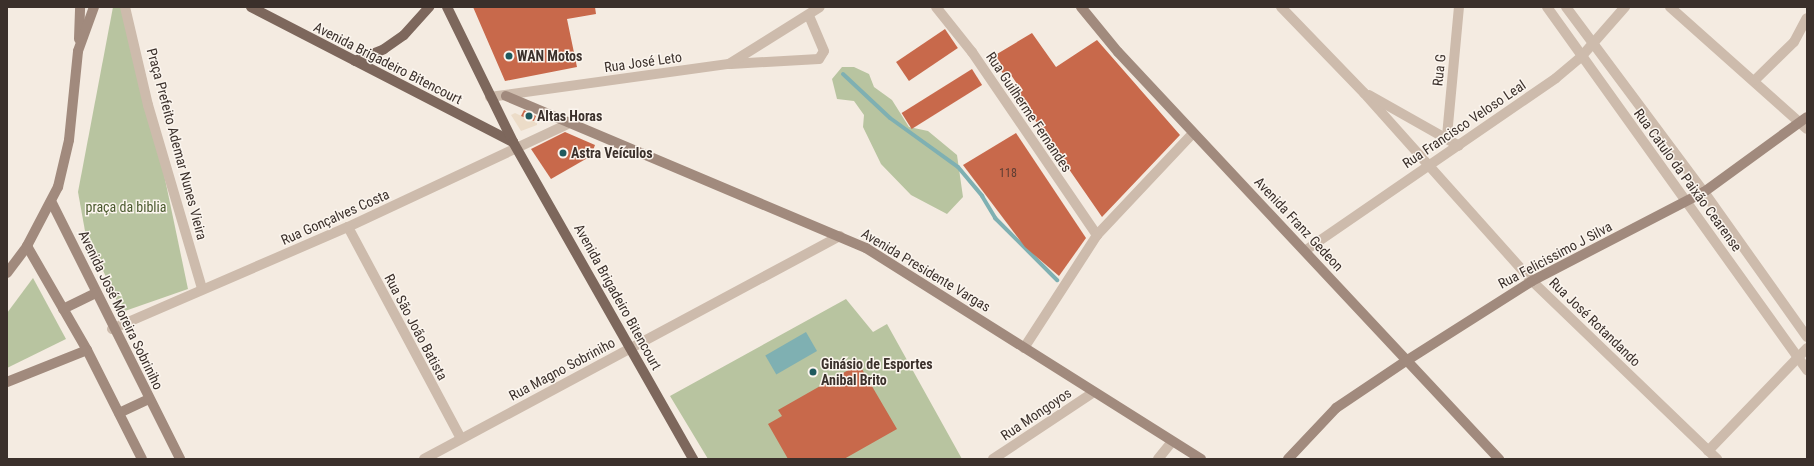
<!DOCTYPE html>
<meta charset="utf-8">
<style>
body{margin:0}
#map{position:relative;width:1814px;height:466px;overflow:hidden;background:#f4ebe1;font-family:"Roboto Condensed",sans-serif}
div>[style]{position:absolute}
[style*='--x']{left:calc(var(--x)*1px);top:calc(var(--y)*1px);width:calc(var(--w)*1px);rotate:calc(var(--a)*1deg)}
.green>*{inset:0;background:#b8c4a0}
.plaza>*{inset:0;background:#ecdcc8}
.water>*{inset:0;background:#7fb0b2;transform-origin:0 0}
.stream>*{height:4px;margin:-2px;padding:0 2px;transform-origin:2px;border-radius:2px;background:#7fb0b2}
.building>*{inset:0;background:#c8694b;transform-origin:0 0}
.street>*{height:10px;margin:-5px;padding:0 5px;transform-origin:5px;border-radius:5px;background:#cdbbac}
.secondary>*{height:10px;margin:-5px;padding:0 5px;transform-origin:5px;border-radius:5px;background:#a18a7d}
.primary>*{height:10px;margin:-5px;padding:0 5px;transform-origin:5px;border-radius:5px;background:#7d675c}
.dots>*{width:11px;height:11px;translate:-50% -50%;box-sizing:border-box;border:2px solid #fbf5ee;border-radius:50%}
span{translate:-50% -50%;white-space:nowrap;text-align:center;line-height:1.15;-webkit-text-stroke:3px #fbf5ee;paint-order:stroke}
.number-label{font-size:12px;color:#5e3e33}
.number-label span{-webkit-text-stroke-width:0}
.poi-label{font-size:14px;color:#3b302b;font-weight:700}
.left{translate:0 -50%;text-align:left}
.street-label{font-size:14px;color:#3b302b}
.park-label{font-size:14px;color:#4a5a2e}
.frame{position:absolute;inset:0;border:8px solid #3b302b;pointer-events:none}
</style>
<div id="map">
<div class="green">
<div style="clip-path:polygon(113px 7px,129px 7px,188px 289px,122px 312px,85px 231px,78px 192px)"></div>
<div style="clip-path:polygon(842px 67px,854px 67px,869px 74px,874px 87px,892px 100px,909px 127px,928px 131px,957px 155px,963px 197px,947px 214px,911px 195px,881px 164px,863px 127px,864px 115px,854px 101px,837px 99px,832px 79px)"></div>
<div style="clip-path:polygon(33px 278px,66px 339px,7px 368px,7px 313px)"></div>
<div style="clip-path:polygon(846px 299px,873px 332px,887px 324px,962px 459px,708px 459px,670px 396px)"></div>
</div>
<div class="plaza">
<div style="clip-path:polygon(515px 113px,537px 123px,537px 125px,521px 131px,511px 115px)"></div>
</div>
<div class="water">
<div style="left:806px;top:332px;width:22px;height:47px;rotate:60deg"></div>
</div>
<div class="stream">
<div style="--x:843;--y:74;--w:64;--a:43.1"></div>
<div style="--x:890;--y:118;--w:84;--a:35.8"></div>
<div style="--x:958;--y:167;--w:38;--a:50"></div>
<div style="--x:982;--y:196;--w:26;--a:59"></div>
<div style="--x:995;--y:218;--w:88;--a:45"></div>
</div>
<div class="building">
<div style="clip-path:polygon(473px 7px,595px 7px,596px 14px,567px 19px,577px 67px,505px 81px)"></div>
<div style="left:945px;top:29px;width:23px;height:59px;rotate:56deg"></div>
<div style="clip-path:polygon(1032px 33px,1056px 67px,1097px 40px,1180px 135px,1102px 217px,1017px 94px,1022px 91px,1009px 72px,1004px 75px,992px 57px)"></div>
<div style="left:972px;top:69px;width:19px;height:83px;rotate:58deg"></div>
<div style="clip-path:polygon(524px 110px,536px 116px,534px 121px,521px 116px)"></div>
<div style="clip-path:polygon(565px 132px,595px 145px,591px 156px,551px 179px,531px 149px)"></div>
<div style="clip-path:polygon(1016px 133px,1086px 238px,1059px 276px,1025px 247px,963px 165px)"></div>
<div style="clip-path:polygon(859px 364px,897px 429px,844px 459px,788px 459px,768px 424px,782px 416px,778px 410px)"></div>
</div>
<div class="street">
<div style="--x:125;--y:7;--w:101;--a:76.8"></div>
<div style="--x:148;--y:105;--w:192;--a:73.6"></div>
<div style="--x:936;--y:7;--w:58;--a:51.3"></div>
<div style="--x:972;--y:52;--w:222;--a:55.7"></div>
<div style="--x:1281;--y:7;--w:120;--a:46"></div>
<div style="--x:1364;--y:93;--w:252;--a:48.2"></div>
<div style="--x:1532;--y:281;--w:257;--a:43.9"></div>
<div style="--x:1547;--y:7;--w:447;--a:54.4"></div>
<div style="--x:1566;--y:7;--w:231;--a:53.3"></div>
<div style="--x:1704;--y:192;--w:178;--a:54.6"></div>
<div style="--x:1670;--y:7;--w:183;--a:41.7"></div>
<div style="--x:731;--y:64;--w:88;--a:-3.3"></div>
<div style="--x:819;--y:59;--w:9;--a:-58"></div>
<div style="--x:824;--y:51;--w:39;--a:-113"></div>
<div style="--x:1755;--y:80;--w:54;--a:-44.3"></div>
<div style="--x:1794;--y:42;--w:27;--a:-62"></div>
<div style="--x:1369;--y:95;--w:103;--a:29.5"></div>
<div style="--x:490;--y:97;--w:241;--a:-7.9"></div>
<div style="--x:729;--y:64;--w:107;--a:-32.1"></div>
<div style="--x:1447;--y:136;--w:130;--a:-84.7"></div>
<div style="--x:348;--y:227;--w:240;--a:61.9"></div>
<div style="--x:1306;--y:250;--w:303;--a:-34.5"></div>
<div style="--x:1556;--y:78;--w:33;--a:-40"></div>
<div style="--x:1581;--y:57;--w:67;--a:-48.7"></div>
<div style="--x:112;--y:329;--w:257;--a:-23.4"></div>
<div style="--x:348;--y:227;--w:241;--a:-25.1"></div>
<div style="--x:1024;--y:348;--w:135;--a:-57.1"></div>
<div style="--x:1097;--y:235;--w:140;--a:-46.7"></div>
<div style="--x:1708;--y:451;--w:143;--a:-46.1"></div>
<div style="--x:424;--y:459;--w:472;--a:-28.2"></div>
<div style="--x:993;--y:459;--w:121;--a:-33.6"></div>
<div style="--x:1158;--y:459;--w:22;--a:-51"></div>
</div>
<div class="secondary">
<div style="--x:1081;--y:7;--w:58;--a:50.6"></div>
<div style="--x:1118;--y:52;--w:558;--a:46.89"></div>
<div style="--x:79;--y:39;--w:32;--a:-88"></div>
<div style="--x:506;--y:96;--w:391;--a:22.9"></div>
<div style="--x:866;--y:248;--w:396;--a:32.2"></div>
<div style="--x:52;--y:203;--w:286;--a:63.4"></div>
<div style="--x:27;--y:246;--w:120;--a:60"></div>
<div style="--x:87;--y:350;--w:122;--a:63.2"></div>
<div style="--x:7;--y:273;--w:34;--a:-53"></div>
<div style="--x:27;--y:246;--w:67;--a:-62.3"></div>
<div style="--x:58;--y:187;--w:48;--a:-76.8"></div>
<div style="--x:69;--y:140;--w:89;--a:-84.2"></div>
<div style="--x:78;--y:51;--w:47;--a:-70"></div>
<div style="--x:63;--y:309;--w:37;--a:-26"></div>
<div style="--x:7;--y:382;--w:86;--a:-21.8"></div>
<div style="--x:119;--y:413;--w:33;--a:-25"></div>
<div style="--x:1288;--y:459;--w:70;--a:-46.7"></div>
<div style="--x:1336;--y:408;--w:84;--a:-33.9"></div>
<div style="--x:1406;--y:361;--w:149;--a:-32.4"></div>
<div style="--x:1532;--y:281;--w:194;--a:-27.4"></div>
<div style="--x:1704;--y:192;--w:127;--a:-36.1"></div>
</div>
<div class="primary">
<div style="--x:251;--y:7;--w:295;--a:27.3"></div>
<div style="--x:447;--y:7;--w:150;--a:63.9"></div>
<div style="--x:513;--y:142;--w:365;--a:60.4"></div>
<div style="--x:355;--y:61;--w:31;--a:-22"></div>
<div style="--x:384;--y:49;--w:24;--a:-35"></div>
<div style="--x:404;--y:35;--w:38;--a:-48"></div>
</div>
<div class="dots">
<div style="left:509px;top:56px;background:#1f5a5e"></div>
<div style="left:529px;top:116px;background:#1f5a5e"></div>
<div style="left:563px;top:153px;background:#1f5a5e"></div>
<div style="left:813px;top:372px;background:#1f5a5e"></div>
</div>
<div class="number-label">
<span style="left:1008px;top:174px">118</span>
</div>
<div class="poi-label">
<span class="left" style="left:517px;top:56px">WAN Motos</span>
<span class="left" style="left:537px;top:116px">Altas Horas</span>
<span class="left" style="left:571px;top:153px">Astra Veículos</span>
<span class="left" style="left:821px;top:372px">Ginásio de Esportes<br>Anibal Brito</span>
</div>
<div class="street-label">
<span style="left:643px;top:62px;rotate:-8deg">Rua José Leto</span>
<span style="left:388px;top:63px;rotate:27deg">Avenida Brigadeiro Bitencourt</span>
<span style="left:1439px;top:70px;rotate:-84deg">Rua G</span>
<span style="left:1029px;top:112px;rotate:56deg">Rua Guilherme Fernandes</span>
<span style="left:1464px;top:124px;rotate:-34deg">Rua Francisco Veloso Leal</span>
<span style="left:177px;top:144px;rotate:75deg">Praça Prefeito Ademar Nunes Vieira</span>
<span style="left:1688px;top:180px;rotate:54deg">Rua Catulo da Paixão Cearense</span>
<span style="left:335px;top:217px;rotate:-24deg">Rua Gonçalves Costa</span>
<span style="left:1299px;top:224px;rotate:47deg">Avenida Franz Gedeon</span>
<span style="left:1555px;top:255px;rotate:-28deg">Rua Felicissimo J Silva</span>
<span style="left:926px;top:270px;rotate:31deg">Avenida Presidente Vargas</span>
<span style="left:618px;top:297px;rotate:61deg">Avenida Brigadeiro Bitencourt</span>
<span style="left:121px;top:310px;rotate:64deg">Avenida José Moreira Sobriniho</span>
<span style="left:1595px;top:322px;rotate:44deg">Rua José Rotandando</span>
<span style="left:416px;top:327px;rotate:62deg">Rua São João Batista</span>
<span style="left:562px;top:369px;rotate:-28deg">Rua Magno Sobriniho</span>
<span style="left:1036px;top:414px;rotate:-34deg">Rua Mongoyos</span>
</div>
<div class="park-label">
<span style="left:126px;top:207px">praça da biblia</span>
</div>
<div class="frame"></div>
</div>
